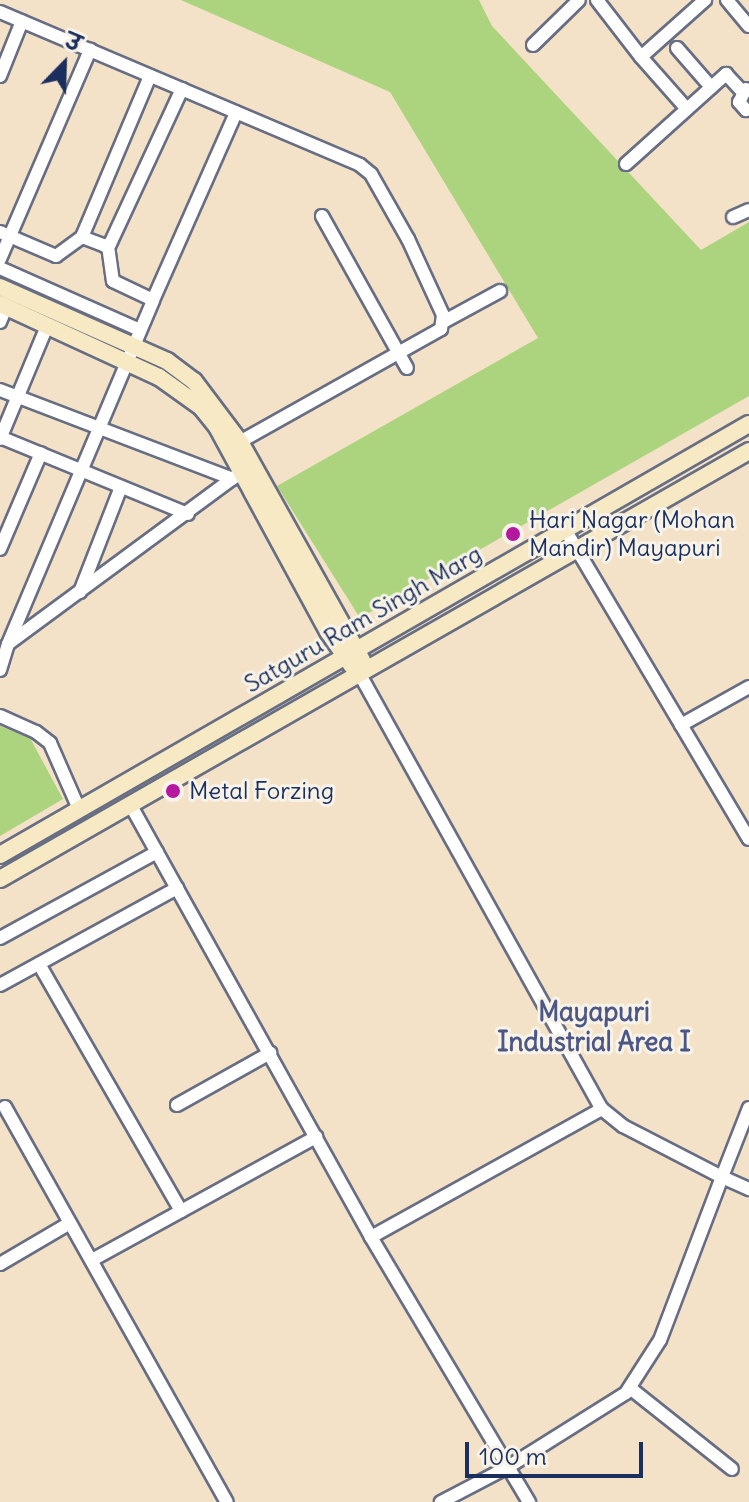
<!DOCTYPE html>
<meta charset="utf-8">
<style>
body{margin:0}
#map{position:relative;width:749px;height:1502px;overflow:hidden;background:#f4e2c8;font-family:Delius,"Playpen Sans Deva",sans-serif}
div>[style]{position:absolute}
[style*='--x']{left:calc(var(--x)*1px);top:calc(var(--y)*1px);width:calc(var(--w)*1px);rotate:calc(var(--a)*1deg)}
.green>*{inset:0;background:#acd37d}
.roads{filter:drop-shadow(2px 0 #676e83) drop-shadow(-2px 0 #676e83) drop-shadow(0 2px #676e83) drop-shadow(0 -2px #676e83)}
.street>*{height:12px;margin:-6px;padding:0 6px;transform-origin:6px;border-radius:6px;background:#fff}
.secondary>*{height:16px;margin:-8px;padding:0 8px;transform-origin:8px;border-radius:8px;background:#f7e9c3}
.dots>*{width:22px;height:22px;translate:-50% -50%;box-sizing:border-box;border:4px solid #f7f3e8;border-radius:50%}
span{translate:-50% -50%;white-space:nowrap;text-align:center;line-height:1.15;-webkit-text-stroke:6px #f7f3e8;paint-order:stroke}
.poi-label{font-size:24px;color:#1b2f5e}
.left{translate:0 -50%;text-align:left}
.street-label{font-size:24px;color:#1b2f5e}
.neighbourhood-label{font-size:26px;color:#4d5786;font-weight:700}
.north{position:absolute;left:24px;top:24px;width:80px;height:80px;-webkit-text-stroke:6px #f7f3e8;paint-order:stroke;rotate:23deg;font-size:22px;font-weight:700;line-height:32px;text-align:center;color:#1b2f5e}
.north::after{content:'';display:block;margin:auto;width:28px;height:36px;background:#1b2f5e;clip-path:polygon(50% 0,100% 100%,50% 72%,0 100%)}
.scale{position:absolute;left:465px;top:1442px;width:178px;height:36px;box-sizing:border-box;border:4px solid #1b2f5e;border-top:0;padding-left:10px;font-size:24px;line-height:28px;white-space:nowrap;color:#1b2f5e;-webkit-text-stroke:6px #f7f3e8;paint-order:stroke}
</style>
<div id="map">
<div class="green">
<div style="clip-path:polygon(181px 0,479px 0,492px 26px,701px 250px,749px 222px,749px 396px,360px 618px,277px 486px,538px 338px,390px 92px)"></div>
<div style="clip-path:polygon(0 726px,30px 738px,63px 799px,0 836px)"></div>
</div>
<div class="roads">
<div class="street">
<div style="--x:597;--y:0;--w:72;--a:52.3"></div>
<div style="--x:641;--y:57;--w:86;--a:-41.7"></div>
<div style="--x:727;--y:0;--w:34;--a:50"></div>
<div style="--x:0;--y:12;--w:391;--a:23"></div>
<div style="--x:360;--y:165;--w:14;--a:39"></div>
<div style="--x:371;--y:174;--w:75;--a:60.4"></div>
<div style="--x:408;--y:239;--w:84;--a:65.3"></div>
<div style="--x:443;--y:315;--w:14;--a:98"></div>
<div style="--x:441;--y:329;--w:231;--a:150.7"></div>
<div style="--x:533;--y:45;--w:64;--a:-44.4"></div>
<div style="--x:677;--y:48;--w:52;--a:48.9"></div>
<div style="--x:641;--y:57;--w:69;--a:48.5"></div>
<div style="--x:0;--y:76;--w:59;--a:-68.2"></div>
<div style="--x:150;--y:76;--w:175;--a:112.9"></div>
<div style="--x:82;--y:237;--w:25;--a:21"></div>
<div style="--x:105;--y:246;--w:5;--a:-22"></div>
<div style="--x:110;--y:244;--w:171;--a:-65.1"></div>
<div style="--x:746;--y:89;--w:15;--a:118"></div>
<div style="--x:739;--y:102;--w:11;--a:49"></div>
<div style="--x:626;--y:164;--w:135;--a:-42"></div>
<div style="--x:726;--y:74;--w:25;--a:47"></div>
<div style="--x:322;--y:216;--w:174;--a:60.8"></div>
<div style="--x:733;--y:217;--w:17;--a:-24"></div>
<div style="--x:0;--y:232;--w:61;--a:23.2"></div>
<div style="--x:56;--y:256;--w:32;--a:-36"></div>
<div style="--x:108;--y:246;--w:35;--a:82"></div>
<div style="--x:113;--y:281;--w:44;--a:25.4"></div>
<div style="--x:0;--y:259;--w:228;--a:-66.7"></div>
<div style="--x:0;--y:268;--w:153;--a:23.9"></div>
<div style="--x:0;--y:322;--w:16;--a:-68"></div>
<div style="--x:443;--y:322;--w:65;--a:-28.5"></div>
<div style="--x:0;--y:390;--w:249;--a:20.9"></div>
<div style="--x:0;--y:437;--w:203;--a:22.3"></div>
<div style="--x:0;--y:439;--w:122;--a:-67.4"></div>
<div style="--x:566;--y:531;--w:358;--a:59.3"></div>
<div style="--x:0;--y:549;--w:104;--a:-66.9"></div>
<div style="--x:80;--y:592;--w:113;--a:-68.7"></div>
<div style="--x:8;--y:644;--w:373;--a:-67.1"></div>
<div style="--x:153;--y:300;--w:205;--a:-66.1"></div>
<div style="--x:0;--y:670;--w:27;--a:-73"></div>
<div style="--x:8;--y:644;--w:290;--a:-36.4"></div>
<div style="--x:359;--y:673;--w:499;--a:60.9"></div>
<div style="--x:602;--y:1109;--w:27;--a:39"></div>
<div style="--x:623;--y:1126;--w:111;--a:27.3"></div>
<div style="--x:722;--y:1177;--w:174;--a:110.8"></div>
<div style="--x:660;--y:1340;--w:63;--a:122.7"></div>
<div style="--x:626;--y:1393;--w:139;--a:147.9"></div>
<div style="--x:508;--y:1467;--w:76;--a:152.4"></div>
<div style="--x:0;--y:716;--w:39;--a:24"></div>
<div style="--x:36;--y:732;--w:18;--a:38"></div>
<div style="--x:50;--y:743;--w:72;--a:66.3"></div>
<div style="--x:681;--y:725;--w:78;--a:-29.2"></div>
<div style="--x:130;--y:804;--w:496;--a:60.9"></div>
<div style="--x:371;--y:1237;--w:309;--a:59.2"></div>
<div style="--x:0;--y:938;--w:179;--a:-28.7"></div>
<div style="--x:39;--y:964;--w:285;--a:60.1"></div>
<div style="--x:0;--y:985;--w:202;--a:-28.7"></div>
<div style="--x:177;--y:1105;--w:107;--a:-29.2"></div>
<div style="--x:5;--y:1107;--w:453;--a:60.7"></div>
<div style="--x:749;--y:1108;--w:74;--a:111.4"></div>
<div style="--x:722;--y:1177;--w:30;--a:24"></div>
<div style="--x:371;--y:1237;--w:264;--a:-29"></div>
<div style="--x:92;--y:1260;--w:256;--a:-28.8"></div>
<div style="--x:0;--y:1264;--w:81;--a:-30.4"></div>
<div style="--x:630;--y:1388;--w:130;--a:38.5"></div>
</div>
<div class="secondary">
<div style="--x:0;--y:287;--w:183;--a:23.9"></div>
<div style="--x:167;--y:361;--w:34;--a:37"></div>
<div style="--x:194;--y:381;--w:76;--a:53"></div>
<div style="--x:240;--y:442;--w:250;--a:60.8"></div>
<div style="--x:0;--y:304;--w:175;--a:24.7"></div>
<div style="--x:159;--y:377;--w:52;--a:35.5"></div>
<div style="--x:201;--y:407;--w:26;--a:51"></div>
<div style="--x:217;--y:427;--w:234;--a:61.5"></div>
<div style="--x:329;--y:633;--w:40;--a:55.1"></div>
<div style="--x:0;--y:855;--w:864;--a:-29.92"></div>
<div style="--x:0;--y:879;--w:863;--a:-29.74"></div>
</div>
</div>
<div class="dots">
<div style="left:513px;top:534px;background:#b5179e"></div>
<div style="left:173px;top:791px;background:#b5179e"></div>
</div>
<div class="poi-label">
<span class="left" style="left:529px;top:534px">Hari Nagar (Mohan<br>Mandir) Mayapuri</span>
<span class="left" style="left:189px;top:791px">Metal Forzing</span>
</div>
<div class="street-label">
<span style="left:363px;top:619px;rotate:-30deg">Satguru Ram Singh Marg</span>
</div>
<div class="neighbourhood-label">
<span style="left:594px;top:1027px">Mayapuri<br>Industrial Area I</span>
</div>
<div class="north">उ</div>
<div class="scale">100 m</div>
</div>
